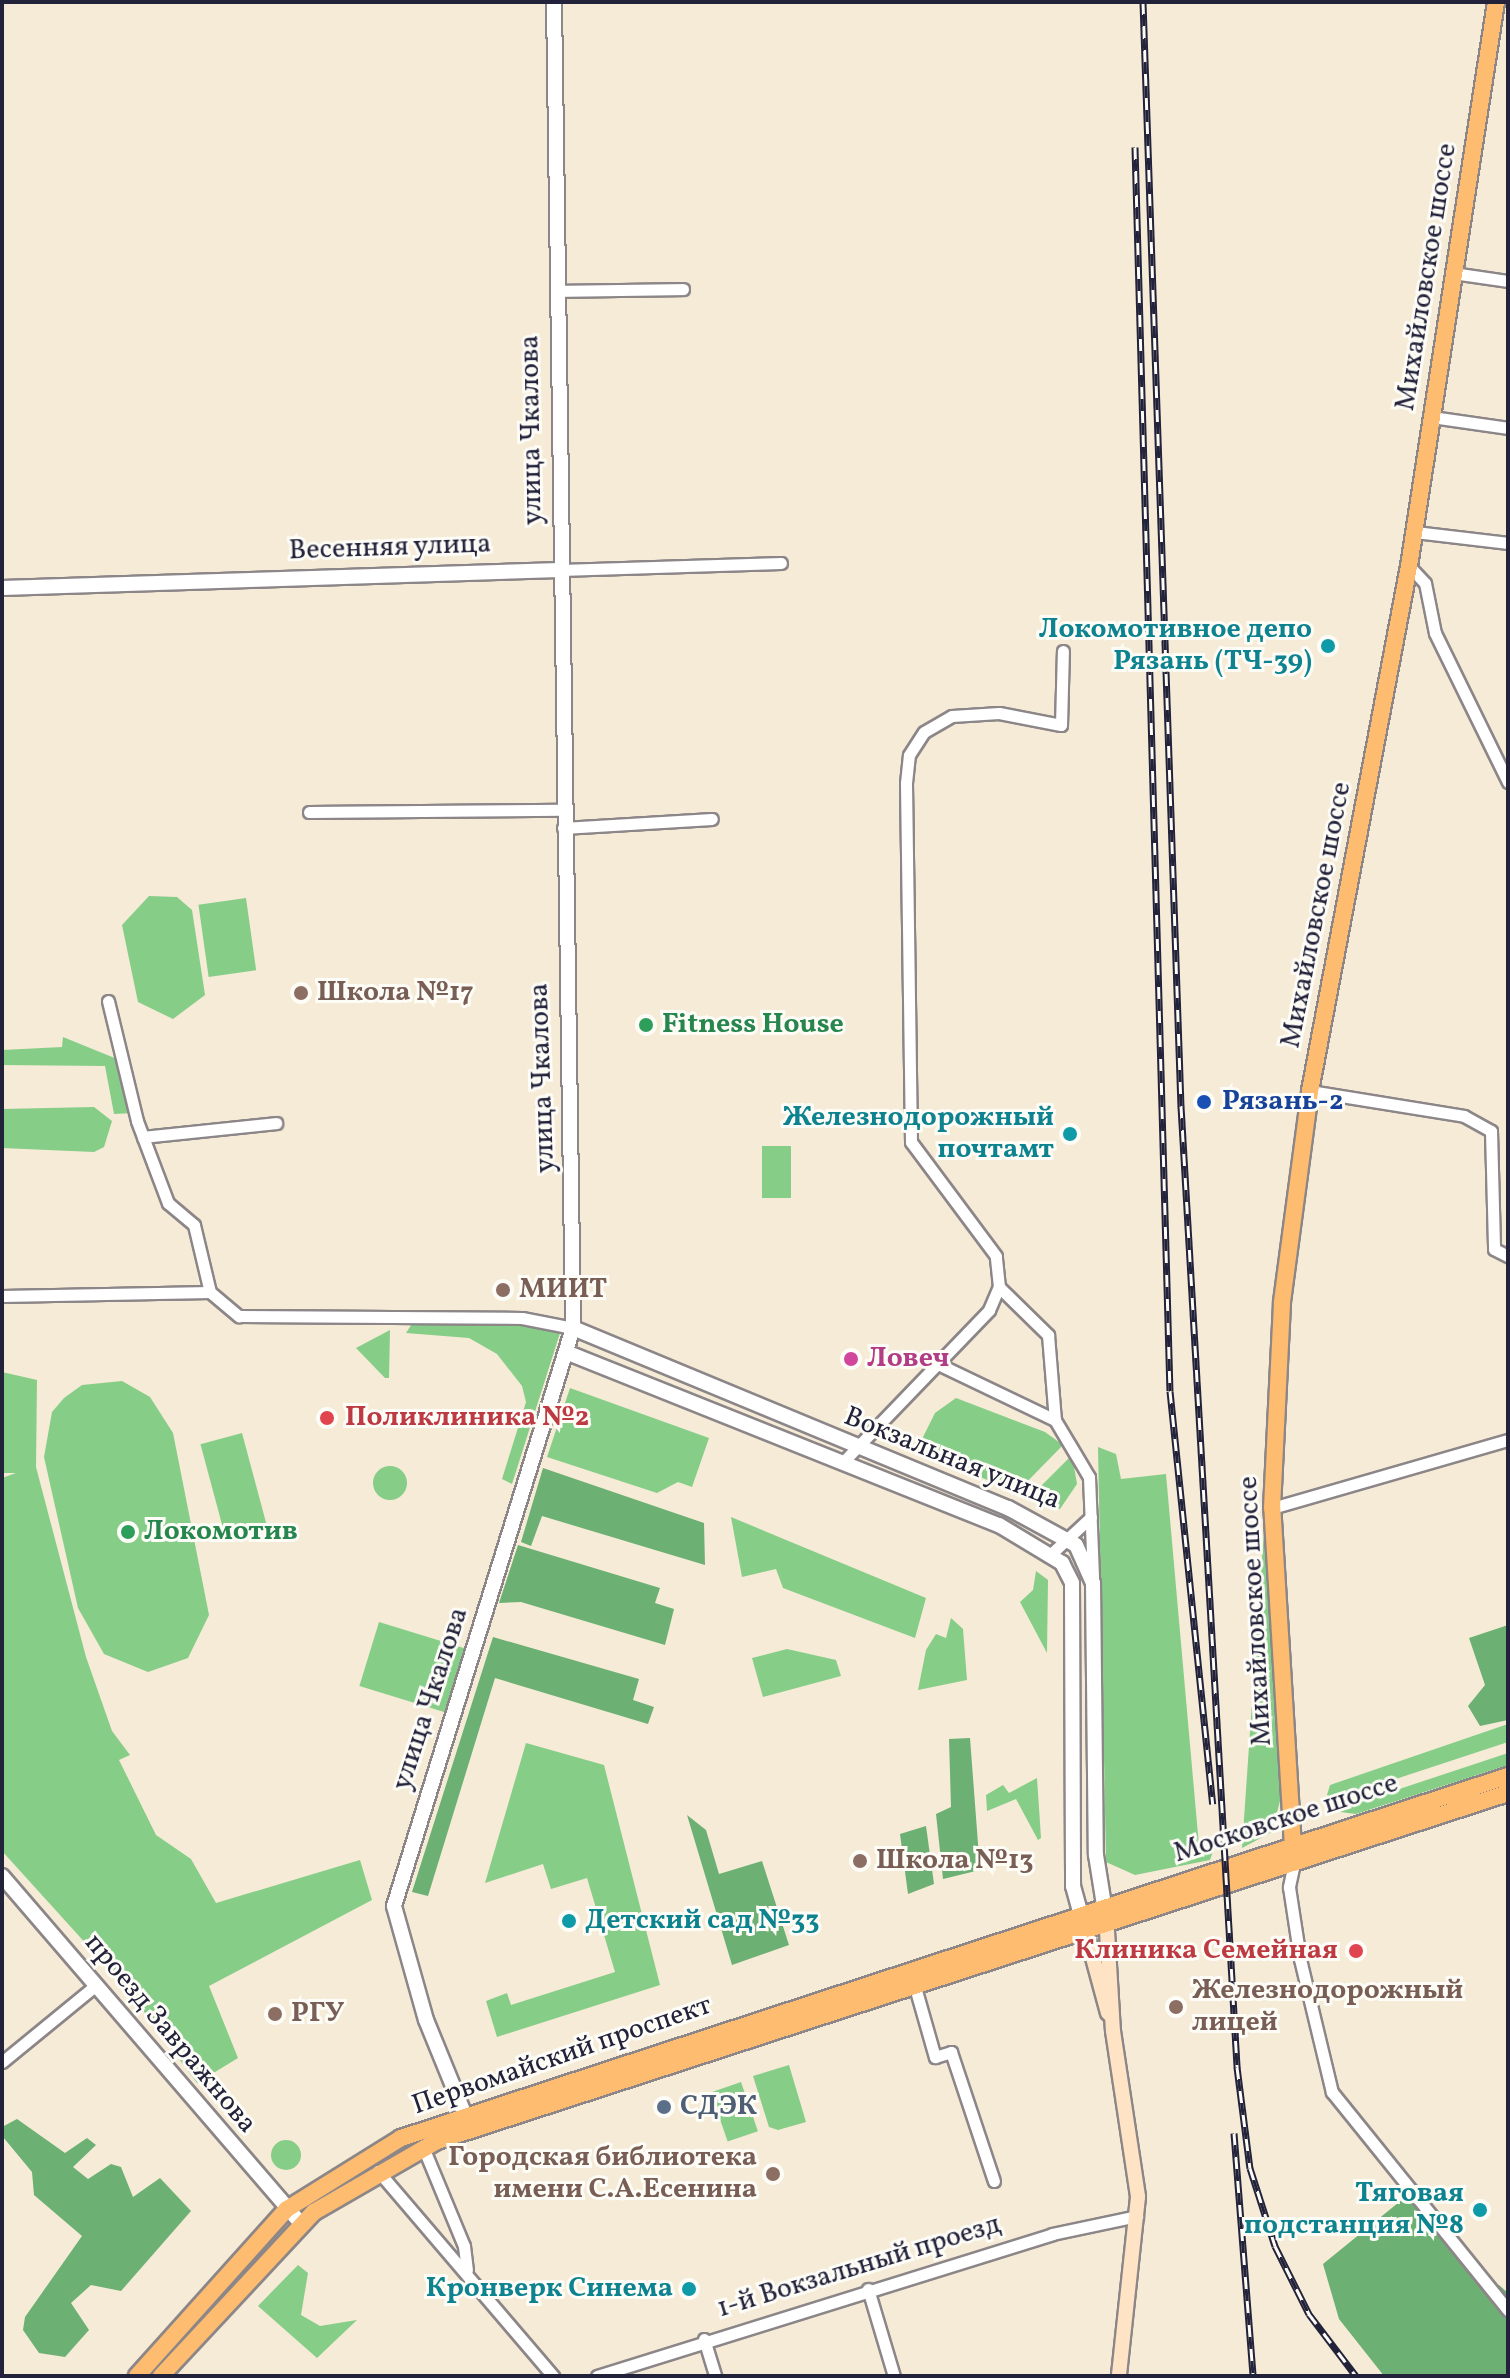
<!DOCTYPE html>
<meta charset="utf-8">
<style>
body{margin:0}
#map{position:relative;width:1510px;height:2378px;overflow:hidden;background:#f5ebd6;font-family:Vollkorn,serif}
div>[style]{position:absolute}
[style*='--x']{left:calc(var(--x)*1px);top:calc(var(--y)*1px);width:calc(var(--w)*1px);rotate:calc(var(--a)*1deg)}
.green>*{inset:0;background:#86cd88;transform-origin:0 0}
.round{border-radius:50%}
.forest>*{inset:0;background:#6cb074}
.roads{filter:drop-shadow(2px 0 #8c8688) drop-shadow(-2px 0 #8c8688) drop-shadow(0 2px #8c8688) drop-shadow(0 -2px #8c8688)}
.minor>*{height:11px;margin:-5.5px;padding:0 5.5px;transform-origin:5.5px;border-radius:5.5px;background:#fff}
.tertiary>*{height:14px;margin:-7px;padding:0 7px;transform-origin:7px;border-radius:7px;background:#fff}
.secondary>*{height:14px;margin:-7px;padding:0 7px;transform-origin:7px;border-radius:7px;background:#fee4c5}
.primary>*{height:16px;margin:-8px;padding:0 8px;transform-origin:8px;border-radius:8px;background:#fdbc6f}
.rail>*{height:7px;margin-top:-3.5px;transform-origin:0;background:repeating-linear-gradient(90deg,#fdfcf7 0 12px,#22223b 0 24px);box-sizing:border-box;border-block:2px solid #22223b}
.dots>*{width:22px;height:22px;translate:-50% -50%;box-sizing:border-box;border:4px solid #fdfcf7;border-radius:50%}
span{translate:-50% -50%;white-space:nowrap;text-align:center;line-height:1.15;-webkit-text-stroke:6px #fdfcf7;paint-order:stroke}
.street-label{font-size:28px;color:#22223b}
.culture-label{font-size:28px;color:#0d838f;font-weight:700}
.right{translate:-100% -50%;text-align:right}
.left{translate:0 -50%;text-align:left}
.education-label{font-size:28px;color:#785e54;font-weight:700}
.leisure-label{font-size:28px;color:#27864d;font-weight:700}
.transit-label{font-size:28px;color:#164399;font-weight:700}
.hotel-label{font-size:28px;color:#b23c85;font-weight:700}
.health-label{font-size:28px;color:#be3a42;font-weight:700}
.service-label{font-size:28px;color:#4e5e75;font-weight:700}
.frame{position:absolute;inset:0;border:4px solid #22223b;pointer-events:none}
</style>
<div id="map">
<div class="green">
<div style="clip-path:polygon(149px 896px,177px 897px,192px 910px,205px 995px,173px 1019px,138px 1002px,122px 925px)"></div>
<div style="left:246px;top:898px;width:73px;height:48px;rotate:82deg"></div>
<div style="clip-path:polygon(63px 1037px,117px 1059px,133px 1113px,114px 1114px,105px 1066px,2px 1065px,2px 1050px,62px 1047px)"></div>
<div style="clip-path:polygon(94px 1107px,112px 1121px,104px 1147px,94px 1152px,2px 1148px,2px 1109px)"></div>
<div style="left:762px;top:1146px;width:29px;height:52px"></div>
<div style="clip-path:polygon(545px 1321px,560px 1333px,512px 1484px,502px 1479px,526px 1402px,522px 1386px,497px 1354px,469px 1338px,406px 1333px,413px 1322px)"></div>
<div style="clip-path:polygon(390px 1330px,389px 1378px,385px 1378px,356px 1348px)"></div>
<div style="clip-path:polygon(2px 1372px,37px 1380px,36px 1467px,86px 1657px,112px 1731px,130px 1755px,119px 1760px,156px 1835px,191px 1859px,216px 1903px,360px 1860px,372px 1900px,209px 1986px,238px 2058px,197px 2083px,127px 1989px,2px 1851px,2px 1478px,16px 1473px,2px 1473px)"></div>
<div style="clip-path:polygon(122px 1381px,150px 1397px,173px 1433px,209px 1615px,188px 1658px,148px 1672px,104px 1654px,78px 1608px,44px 1457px,52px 1412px,64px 1398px,82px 1385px)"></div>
<div style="clip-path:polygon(570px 1388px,709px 1438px,692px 1487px,678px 1482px,657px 1493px,547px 1457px)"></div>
<div style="clip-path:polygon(956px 1398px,1045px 1432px,1063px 1445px,1017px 1492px,916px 1451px,935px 1413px)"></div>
<div style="left:242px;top:1433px;width:95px;height:43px;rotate:75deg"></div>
<div style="clip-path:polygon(1098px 1447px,1116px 1454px,1121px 1479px,1166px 1474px,1199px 1846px,1213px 1851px,1210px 1860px,1135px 1875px,1106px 1862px)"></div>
<div style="clip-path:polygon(1072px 1455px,1077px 1484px,1060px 1509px,1029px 1498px)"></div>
<div class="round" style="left:373px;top:1466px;width:34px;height:34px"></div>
<div style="clip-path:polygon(1266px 1500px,1281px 1797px,1272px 1832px,1242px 1848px)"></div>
<div style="clip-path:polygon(731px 1517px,926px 1598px,915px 1638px,783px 1588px,776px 1569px,742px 1577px)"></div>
<div style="clip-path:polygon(1036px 1571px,1048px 1580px,1047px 1653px,1020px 1602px,1033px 1590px)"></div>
<div style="clip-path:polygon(951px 1618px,963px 1629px,967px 1680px,918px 1690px,926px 1650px,936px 1634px,946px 1638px)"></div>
<div style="left:379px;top:1622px;width:92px;height:67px;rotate:17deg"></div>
<div style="clip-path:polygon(787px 1649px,836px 1660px,841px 1676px,763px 1697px,752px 1658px)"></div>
<div style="clip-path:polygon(1508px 1724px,1508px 1742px,1335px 1799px,1327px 1795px,1330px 1785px)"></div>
<div style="clip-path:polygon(526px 1743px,604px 1765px,660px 1985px,497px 2037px,486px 2001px,507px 1993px,511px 2005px,615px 1972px,587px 1878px,551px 1889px,543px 1864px,485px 1883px)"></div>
<div style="clip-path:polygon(1508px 1753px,1508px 1765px,1356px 1814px,1333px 1811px)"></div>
<div style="clip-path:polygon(1037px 1778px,1041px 1838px,1038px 1840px,1016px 1799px,987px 1811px,986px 1795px,1003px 1785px,1009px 1793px)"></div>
<div style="clip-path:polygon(789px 2065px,806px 2122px,778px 2130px,769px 2127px,753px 2076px)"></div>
<div style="left:741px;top:2082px;width:52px;height:32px;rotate:71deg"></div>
<div class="round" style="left:271px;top:2140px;width:30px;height:30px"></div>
<div style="clip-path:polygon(298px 2265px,308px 2273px,301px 2315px,320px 2326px,357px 2320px,317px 2358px,258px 2306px)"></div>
</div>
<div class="forest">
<div style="clip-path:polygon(543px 1468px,704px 1523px,705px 1565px,542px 1516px,531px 1546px,521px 1542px)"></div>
<div style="clip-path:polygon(518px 1545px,660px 1588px,655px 1603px,674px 1609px,665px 1645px,521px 1602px,499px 1603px)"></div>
<div style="clip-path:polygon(1508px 1625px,1508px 1720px,1480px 1726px,1468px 1706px,1485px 1685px,1469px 1638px)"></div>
<div style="clip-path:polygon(493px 1637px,639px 1679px,633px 1700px,654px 1707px,648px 1724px,495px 1678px,428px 1896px,412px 1892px)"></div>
<div style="clip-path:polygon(970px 1738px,980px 1870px,943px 1879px,936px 1814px,951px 1807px,949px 1739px)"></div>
<div style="clip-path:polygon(687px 1815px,706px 1830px,719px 1874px,762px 1861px,789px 1945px,732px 1965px)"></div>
<div style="clip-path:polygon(926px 1826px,934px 1884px,908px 1894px,900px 1834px)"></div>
<div style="clip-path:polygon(17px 2119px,65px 2153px,87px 2138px,96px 2145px,73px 2167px,88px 2179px,111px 2164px,121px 2167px,133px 2197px,160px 2178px,191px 2211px,121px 2291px,91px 2285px,71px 2303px,89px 2330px,65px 2357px,39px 2353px,23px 2330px,25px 2317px,82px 2236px,34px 2195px,32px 2172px,3px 2137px,4px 2126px)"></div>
<div style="clip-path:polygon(1409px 2194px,1486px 2293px,1499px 2285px,1508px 2293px,1508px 2376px,1384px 2376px,1339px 2319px,1323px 2264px)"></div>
</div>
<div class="roads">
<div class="minor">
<div style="--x:1453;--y:273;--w:56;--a:8.3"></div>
<div style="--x:557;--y:291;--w:126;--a:-0.9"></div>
<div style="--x:1432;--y:417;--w:77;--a:8.2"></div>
<div style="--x:1415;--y:532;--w:94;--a:6.7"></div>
<div style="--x:1409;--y:566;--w:23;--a:47"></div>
<div style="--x:1425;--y:583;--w:51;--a:78.7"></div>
<div style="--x:1435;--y:633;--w:166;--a:63.9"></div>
<div style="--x:560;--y:570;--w:221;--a:-1.8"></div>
<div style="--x:309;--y:812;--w:254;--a:-0.5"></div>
<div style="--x:563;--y:828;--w:149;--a:-3.5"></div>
<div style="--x:108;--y:1001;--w:123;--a:76.4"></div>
<div style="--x:137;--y:1121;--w:88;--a:69.3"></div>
<div style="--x:168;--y:1203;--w:34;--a:40"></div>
<div style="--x:194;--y:1225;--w:69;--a:76.6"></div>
<div style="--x:1310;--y:1091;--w:156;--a:9.2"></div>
<div style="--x:1464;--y:1116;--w:31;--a:29"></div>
<div style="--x:1491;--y:1131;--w:118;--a:88.5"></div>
<div style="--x:1494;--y:1249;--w:16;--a:27"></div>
<div style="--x:143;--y:1137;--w:134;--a:-6"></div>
<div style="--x:999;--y:1287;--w:31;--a:-96"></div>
<div style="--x:996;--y:1256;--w:142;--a:-126.7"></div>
<div style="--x:911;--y:1142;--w:359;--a:-90.8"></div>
<div style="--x:906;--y:783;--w:28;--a:-84"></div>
<div style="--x:909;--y:755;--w:27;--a:-57"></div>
<div style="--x:924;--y:732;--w:32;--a:-30"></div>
<div style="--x:952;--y:716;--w:47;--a:-3.7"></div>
<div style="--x:999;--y:713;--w:63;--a:11"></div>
<div style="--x:1061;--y:725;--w:74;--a:-88.5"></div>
<div style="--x:2;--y:1296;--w:208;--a:-1.1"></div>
<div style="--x:210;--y:1292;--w:38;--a:40"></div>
<div style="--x:239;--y:1316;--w:283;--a:0.4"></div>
<div style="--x:522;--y:1318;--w:52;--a:11.1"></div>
<div style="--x:936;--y:1363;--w:132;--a:25.6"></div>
<div style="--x:1055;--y:1420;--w:66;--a:59.2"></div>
<div style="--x:1089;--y:1477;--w:100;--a:87.7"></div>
<div style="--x:842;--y:1463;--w:212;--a:-46.1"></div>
<div style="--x:989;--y:1310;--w:25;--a:-67"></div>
<div style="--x:999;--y:1287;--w:69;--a:44.4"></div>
<div style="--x:1048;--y:1335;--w:85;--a:85.3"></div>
<div style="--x:1272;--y:1508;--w:246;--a:-16.1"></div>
<div style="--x:1052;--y:1553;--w:53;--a:-42.7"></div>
<div style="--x:1294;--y:1863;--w:25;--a:102"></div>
<div style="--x:1289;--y:1887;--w:73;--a:81.3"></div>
<div style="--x:1300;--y:1959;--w:137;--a:76.5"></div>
<div style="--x:1332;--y:2092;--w:280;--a:51.1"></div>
<div style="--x:915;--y:1987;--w:73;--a:74.1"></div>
<div style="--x:935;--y:2057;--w:17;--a:-17"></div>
<div style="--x:951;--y:2052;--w:136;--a:71.6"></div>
<div style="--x:2;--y:2062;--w:120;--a:-39.3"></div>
<div style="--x:423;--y:2147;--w:107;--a:67.5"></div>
<div style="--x:464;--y:2246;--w:24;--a:83"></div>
<div style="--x:378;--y:2171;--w:270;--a:49.5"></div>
<div style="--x:868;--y:2289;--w:91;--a:73.4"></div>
<div style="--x:704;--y:2339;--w:39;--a:73"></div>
<div style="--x:597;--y:2376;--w:477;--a:-17.3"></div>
<div style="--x:1052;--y:2234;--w:87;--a:-12"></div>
</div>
<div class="tertiary">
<div style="--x:2;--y:588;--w:558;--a:-1.85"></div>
<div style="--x:573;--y:1328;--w:471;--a:22.5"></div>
<div style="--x:1008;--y:1508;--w:77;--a:28.6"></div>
<div style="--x:1076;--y:1545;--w:42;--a:65.9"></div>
<div style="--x:1093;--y:1583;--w:272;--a:89.4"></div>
<div style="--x:1096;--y:1855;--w:51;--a:80.9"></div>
<div style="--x:566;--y:1352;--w:466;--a:21.8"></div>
<div style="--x:999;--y:1525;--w:74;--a:31.1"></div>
<div style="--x:1062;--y:1563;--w:22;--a:63"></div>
<div style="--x:1072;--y:1583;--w:303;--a:89.8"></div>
<div style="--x:1073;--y:1886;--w:41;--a:74.6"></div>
<div style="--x:2;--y:1876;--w:459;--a:49.3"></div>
<div style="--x:464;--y:2113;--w:100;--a:-112.2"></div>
<div style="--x:426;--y:2020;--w:118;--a:-105.7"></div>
<div style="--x:394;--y:1906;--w:605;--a:-72.79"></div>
<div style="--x:573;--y:1328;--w:1326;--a:-90.82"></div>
</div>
<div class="secondary">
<div style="--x:1106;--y:1914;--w:117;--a:86.6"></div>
<div style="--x:1113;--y:2031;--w:168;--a:81.4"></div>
<div style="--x:1138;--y:2197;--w:180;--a:96.1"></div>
<div style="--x:1086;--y:1932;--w:84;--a:74.8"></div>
</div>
<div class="primary">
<div style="--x:1294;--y:1863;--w:356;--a:-93.5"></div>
<div style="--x:1272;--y:1508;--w:206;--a:-87.2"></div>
<div style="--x:1282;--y:1302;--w:213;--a:-82.4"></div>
<div style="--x:1310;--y:1091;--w:534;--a:-79.32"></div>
<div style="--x:1409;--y:566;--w:571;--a:-81.23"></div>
<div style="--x:137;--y:2376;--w:224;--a:-48.1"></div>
<div style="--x:287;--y:2209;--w:134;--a:-31.9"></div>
<div style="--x:401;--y:2138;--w:1165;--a:-18.11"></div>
<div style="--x:161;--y:2376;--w:224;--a:-47"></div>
<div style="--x:314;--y:2212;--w:142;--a:-30"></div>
<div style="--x:437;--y:2141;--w:1126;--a:-18"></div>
</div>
</div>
<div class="rail">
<div style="--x:1143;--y:2;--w:1105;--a:88.03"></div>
<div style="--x:1181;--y:1106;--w:963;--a:86.66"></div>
<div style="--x:1237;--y:2067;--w:102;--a:82.7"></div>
<div style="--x:1250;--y:2168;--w:82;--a:72.2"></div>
<div style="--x:1275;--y:2246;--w:76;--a:63.4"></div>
<div style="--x:1309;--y:2314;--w:78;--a:52.8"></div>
<div style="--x:1135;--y:147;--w:1244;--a:88.39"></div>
<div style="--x:1170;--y:1391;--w:415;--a:84.1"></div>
<div style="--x:1234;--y:2133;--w:244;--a:85.5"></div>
</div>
<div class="dots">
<div style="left:1328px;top:646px;background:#0f9aa8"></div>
<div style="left:301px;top:993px;background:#8d6e63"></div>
<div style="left:646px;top:1025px;background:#2e9e5b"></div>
<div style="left:1204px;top:1102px;background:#1a4fb4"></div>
<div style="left:1070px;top:1134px;background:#0f9aa8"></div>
<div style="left:503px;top:1290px;background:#8d6e63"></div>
<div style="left:851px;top:1359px;background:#d1479c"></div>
<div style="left:327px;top:1418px;background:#e0444e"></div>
<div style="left:128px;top:1532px;background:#2e9e5b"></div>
<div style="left:860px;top:1861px;background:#8d6e63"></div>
<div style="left:569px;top:1921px;background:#0f9aa8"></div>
<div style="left:1356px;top:1951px;background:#e0444e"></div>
<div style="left:1176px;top:2007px;background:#8d6e63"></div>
<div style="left:275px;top:2014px;background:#8d6e63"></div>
<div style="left:664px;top:2107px;background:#5c6f8a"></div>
<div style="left:773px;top:2174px;background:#8d6e63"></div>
<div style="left:1480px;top:2210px;background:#0f9aa8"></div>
<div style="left:689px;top:2289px;background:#0f9aa8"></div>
</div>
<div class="street-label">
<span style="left:1427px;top:277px;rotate:-81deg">Михайловское шоссе</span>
<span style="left:532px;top:430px;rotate:-91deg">улица Чкалова</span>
<span style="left:390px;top:548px;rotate:-2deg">Весенняя улица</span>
<span style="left:1317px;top:915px;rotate:-79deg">Михайловское шоссе</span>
<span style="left:543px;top:1078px;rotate:-92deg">улица Чкалова</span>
<span style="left:952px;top:1459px;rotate:22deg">Вокзальная улица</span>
<span style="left:1256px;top:1611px;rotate:-93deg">Михайловское шоссе</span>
<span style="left:431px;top:1699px;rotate:-72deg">улица Чкалова</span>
<span style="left:1286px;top:1819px;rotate:-18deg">Московское шоссе</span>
<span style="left:170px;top:2034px;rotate:50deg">проезд Завражнова</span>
<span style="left:562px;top:2056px;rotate:-19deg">Первомайский проспект</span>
<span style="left:859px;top:2267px;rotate:-17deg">1-й Вокзальный проезд</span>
</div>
<div class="culture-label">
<span class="right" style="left:1312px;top:646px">Локомотивное депо<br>Рязань (ТЧ-39)</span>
<span class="right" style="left:1054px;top:1134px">Железнодорожный<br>почтамт</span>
<span class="left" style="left:585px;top:1921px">Детский сад №33</span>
<span class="right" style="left:1464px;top:2210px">Тяговая<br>подстанция №8</span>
<span class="right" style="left:673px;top:2289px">Кронверк Синема</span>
</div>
<div class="education-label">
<span class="left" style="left:317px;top:993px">Школа №17</span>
<span class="left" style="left:519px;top:1290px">МИИТ</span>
<span class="left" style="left:876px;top:1861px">Школа №13</span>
<span class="left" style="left:1192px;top:2007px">Железнодорожный<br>лицей</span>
<span class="left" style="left:291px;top:2014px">РГУ</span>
<span class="right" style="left:757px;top:2174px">Городская библиотека<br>имени С.А.Есенина</span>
</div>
<div class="leisure-label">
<span class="left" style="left:662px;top:1025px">Fitness House</span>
<span class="left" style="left:144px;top:1532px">Локомотив</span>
</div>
<div class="transit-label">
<span class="left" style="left:1222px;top:1102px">Рязань-2</span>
</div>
<div class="hotel-label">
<span class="left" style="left:867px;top:1359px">Ловеч</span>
</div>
<div class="health-label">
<span class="left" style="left:345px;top:1418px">Поликлиника №2</span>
<span class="right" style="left:1338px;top:1951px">Клиника Семейная</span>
</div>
<div class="service-label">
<span class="left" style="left:680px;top:2107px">СДЭК</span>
</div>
<div class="frame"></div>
</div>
